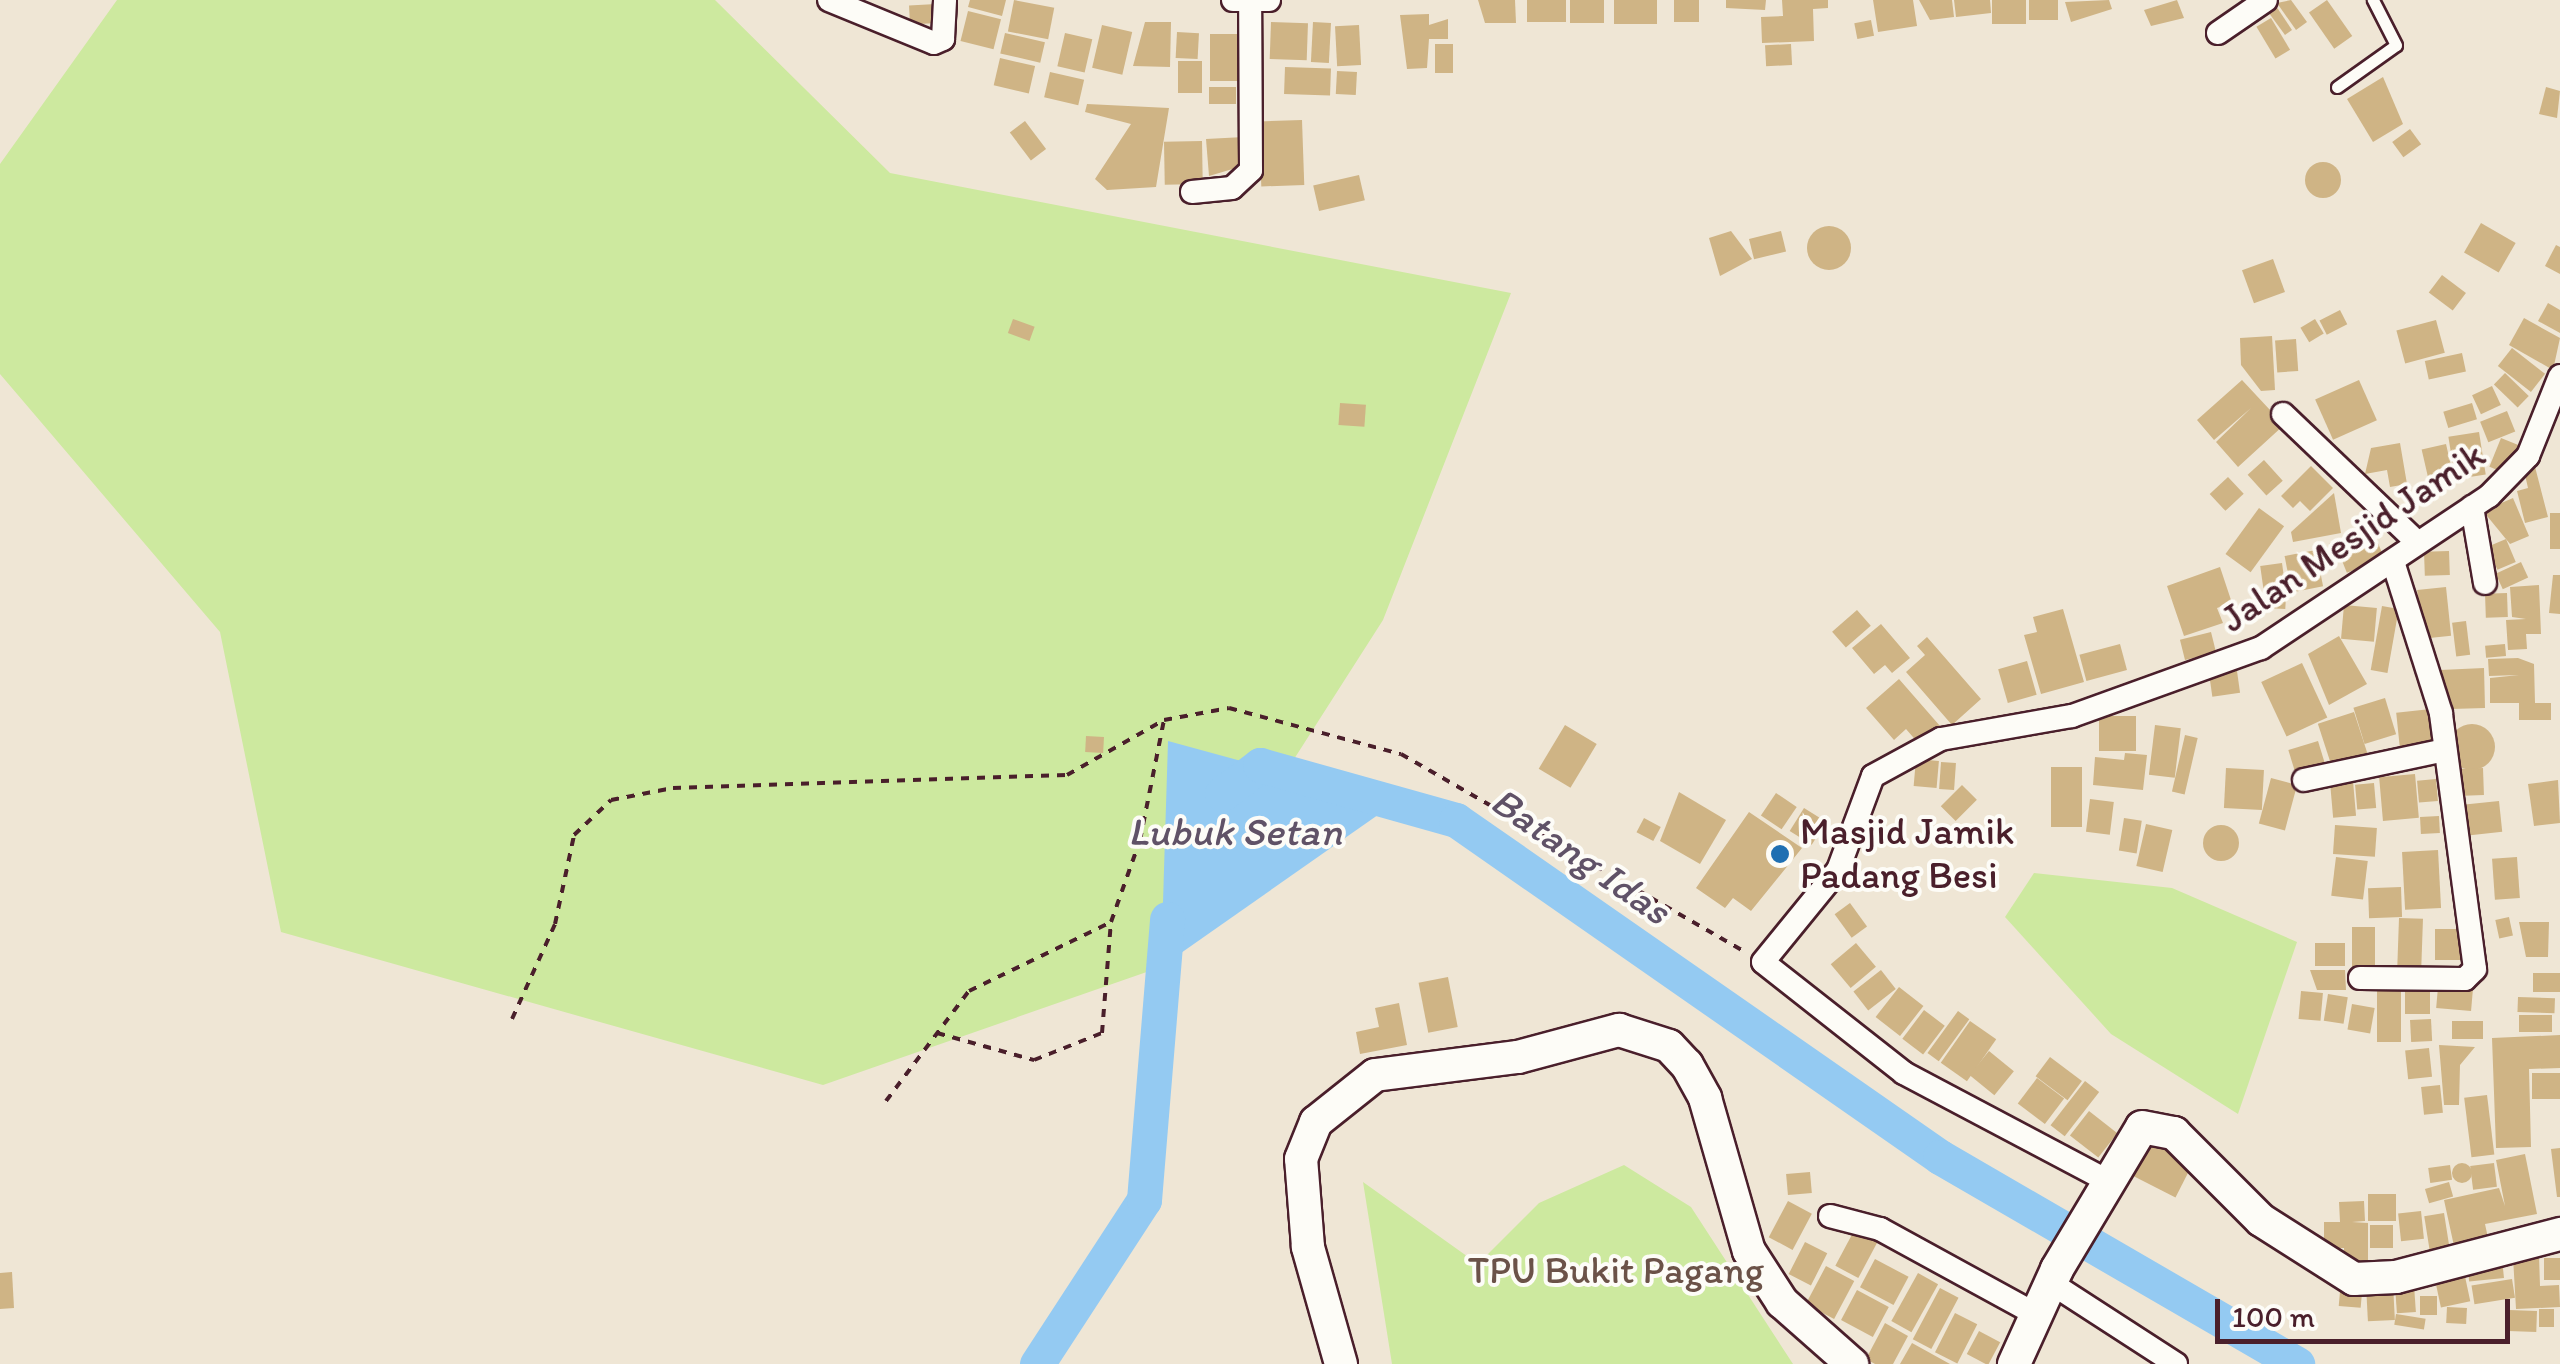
<!DOCTYPE html>
<style>
body{margin:0}
#map{position:relative;width:2560px;height:1364px;overflow:hidden;background:#efe6d5;font-family:Itim,sans-serif}
div>[style]{position:absolute}
[style*='--x']{left:calc(var(--x)*1px);top:calc(var(--y)*1px);width:calc(var(--w)*1px);rotate:calc(var(--a)*1deg)}
.green>*{inset:0;background:#cde99f}
.water>*{inset:0;background:#94caf2}
.river>*{height:35px;margin:-17.5px;padding:0 17.5px;transform-origin:17.5px;border-radius:17.5px;background:#94caf2}
.building>*{inset:0;background:#cfb485;transform-origin:0 0}
.round{border-radius:50%}
.path>*{height:4px;margin-top:-2px;transform-origin:0;background:repeating-linear-gradient(90deg,#4a1f2b 0 8px,transparent 0 16px)}
.roads{filter:drop-shadow(2px 0 #4a1f2b) drop-shadow(-2px 0 #4a1f2b) drop-shadow(0 2px #4a1f2b) drop-shadow(0 -2px #4a1f2b)}
.lane>*{height:11px;margin:-5.5px;padding:0 5.5px;transform-origin:5.5px;border-radius:5.5px;background:#fdfcf7}
.street>*{height:22px;margin:-11px;padding:0 11px;transform-origin:11px;border-radius:11px;background:#fdfcf7}
.secondary>*{height:32px;margin:-16px;padding:0 16px;transform-origin:16px;border-radius:16px;background:#fdfcf7}
.dots>*{width:28px;height:28px;translate:-50% -50%;box-sizing:border-box;border:5px solid #fdfcf7;border-radius:50%}
span{translate:-50% -50%;white-space:nowrap;text-align:center;line-height:1.15;-webkit-text-stroke:8px #fdfcf7;paint-order:stroke}
.street-label{font-size:38px;color:#4a1f2b}
.poi-label{font-size:38px;color:#4a1f2b}
.left{translate:0 -50%;text-align:left}
.park-label{font-size:38px;color:#6b5248}
.water-label{font-size:40px;color:#605267;font-style:italic}
.scale{position:absolute;left:2215px;top:1299px;width:295px;height:45px;box-sizing:border-box;border:5px solid #4a1f2b;border-top:0;padding-left:12px;font-size:30px;line-height:35px;white-space:nowrap;color:#4a1f2b;-webkit-text-stroke:8px #fdfcf7;paint-order:stroke}
</style>
<div id="map">
<div class="green">
<div style="clip-path:polygon(117px 0,715px 0,890px 173px,1511px 293px,1383px 620px,1161px 967px,823px 1085px,281px 932px,220px 632px,0 374px,0 164px)"></div>
<div style="clip-path:polygon(2034px 873px,2172px 888px,2297px 942px,2238px 1114px,2111px 1034px,2005px 917px)"></div>
<div style="clip-path:polygon(1624px 1165px,1691px 1207px,1793px 1364px,1392px 1364px,1363px 1182px,1478px 1264px,1539px 1203px)"></div>
</div>
<div class="water">
<div style="clip-path:polygon(1168px 741px,1395px 803px,1161px 967px)"></div>
</div>
<div class="river">
<div style="--x:1222;--y:794;--w:48;--a:-37.3"></div>
<div style="--x:1260;--y:765;--w:204;--a:15.7"></div>
<div style="--x:1456;--y:820;--w:590;--a:34.85"></div>
<div style="--x:1940;--y:1157;--w:413;--a:30.1"></div>
<div style="--x:1037;--y:1364;--w:196;--a:-56.9"></div>
<div style="--x:1144;--y:1200;--w:282;--a:-85.3"></div>
</div>
<div class="building">
<div style="clip-path:polygon(970px 0,1006px 0,1002px 16px,968px 7px)"></div>
<div style="left:1014px;top:0;width:41px;height:32px;rotate:11deg"></div>
<div style="clip-path:polygon(1478px 0,1515px 0,1516px 23px,1485px 23px)"></div>
<div style="left:1527px;top:0;width:39px;height:22px"></div>
<div style="left:1570px;top:0;width:34px;height:23px"></div>
<div style="left:1614px;top:0;width:43px;height:24px"></div>
<div style="left:1674px;top:0;width:25px;height:22px"></div>
<div style="clip-path:polygon(1726px 0,1766px 0,1765px 10px,1726px 8px)"></div>
<div style="clip-path:polygon(1782px 0,1828px 0,1828px 8px,1813px 9px,1814px 41px,1762px 43px,1761px 17px,1783px 16px)"></div>
<div style="clip-path:polygon(1873px 0,1913px 0,1917px 26px,1878px 32px)"></div>
<div style="clip-path:polygon(1919px 0,1952px 0,1954px 17px,1930px 20px)"></div>
<div style="clip-path:polygon(1954px 0,1990px 0,1991px 13px,1956px 17px)"></div>
<div style="left:1992px;top:0;width:34px;height:24px"></div>
<div style="left:2029px;top:0;width:29px;height:20px"></div>
<div style="clip-path:polygon(2109px 0,2112px 9px,2071px 22px,2065px 2px)"></div>
<div style="clip-path:polygon(2177px 0,2184px 18px,2151px 26px,2144px 10px)"></div>
<div style="clip-path:polygon(2291px 0,2307px 22px,2296px 30px,2277px 3px)"></div>
<div style="left:2327px;top:0;width:44px;height:22px;rotate:55deg"></div>
<div style="clip-path:polygon(2274px 3px,2292px 30px,2285px 35px,2266px 9px)"></div>
<div style="left:936px;top:4px;width:19px;height:27px;rotate:87deg"></div>
<div style="left:968px;top:11px;width:34px;height:31px;rotate:14deg"></div>
<div style="clip-path:polygon(1429px 14px,1429px 25px,1448px 19px,1448px 39px,1429px 39px,1427px 68px,1407px 69px,1400px 15px)"></div>
<div style="left:2271px;top:18px;width:37px;height:17px;rotate:59deg"></div>
<div style="left:1871px;top:20px;width:16px;height:17px;rotate:79deg"></div>
<div style="clip-path:polygon(1145px 22px,1171px 22px,1170px 67px,1133px 66px)"></div>
<div style="left:1271px;top:22px;width:37px;height:37px;rotate:2deg"></div>
<div style="left:1313px;top:22px;width:18px;height:40px;rotate:3deg"></div>
<div style="left:1102px;top:25px;width:31px;height:44px;rotate:13deg"></div>
<div style="left:1359px;top:25px;width:40px;height:24px;rotate:87deg"></div>
<div style="left:1177px;top:32px;width:22px;height:26px;rotate:3deg"></div>
<div style="left:1005px;top:33px;width:41px;height:21px;rotate:13deg"></div>
<div style="left:1065px;top:33px;width:28px;height:34px;rotate:13deg"></div>
<div style="left:1210px;top:34px;width:33px;height:47px"></div>
<div style="left:1435px;top:44px;width:18px;height:29px"></div>
<div style="left:1791px;top:44px;width:21px;height:26px;rotate:87deg"></div>
<div style="left:1000px;top:58px;width:36px;height:28px;rotate:13deg"></div>
<div style="left:1178px;top:61px;width:24px;height:32px"></div>
<div style="left:1285px;top:67px;width:46px;height:27px;rotate:2deg"></div>
<div style="left:1337px;top:71px;width:20px;height:23px;rotate:3deg"></div>
<div style="left:1050px;top:72px;width:35px;height:26px;rotate:13deg"></div>
<div style="clip-path:polygon(2383px 77px,2403px 124px,2373px 142px,2347px 99px)"></div>
<div style="left:1209px;top:87px;width:27px;height:17px"></div>
<div style="clip-path:polygon(2546px 87px,2560px 91px,2557px 118px,2539px 114px)"></div>
<div style="clip-path:polygon(1087px 104px,1169px 108px,1156px 187px,1107px 190px,1095px 179px,1131px 124px,1085px 112px)"></div>
<div style="left:1302px;top:120px;width:65px;height:43px;rotate:88deg"></div>
<div style="left:1025px;top:121px;width:35px;height:19px;rotate:53deg"></div>
<div style="left:2410px;top:129px;width:19px;height:22px;rotate:54deg"></div>
<div style="clip-path:polygon(1244px 137px,1246px 165px,1209px 176px,1206px 139px)"></div>
<div style="left:1202px;top:141px;width:43px;height:38px;rotate:89deg"></div>
<div class="round" style="left:2305px;top:162px;width:36px;height:36px"></div>
<div style="left:1359px;top:175px;width:26px;height:47px;rotate:77deg"></div>
<div style="left:2481px;top:223px;width:40px;height:34px;rotate:30deg"></div>
<div class="round" style="left:1807px;top:226px;width:44px;height:44px"></div>
<div style="clip-path:polygon(1731px 231px,1752px 259px,1720px 276px,1709px 238px)"></div>
<div style="left:1781px;top:231px;width:21px;height:33px;rotate:76deg"></div>
<div style="clip-path:polygon(2556px 245px,2560px 247px,2560px 274px,2545px 266px)"></div>
<div style="left:2273px;top:259px;width:35px;height:33px;rotate:70deg"></div>
<div style="left:2442px;top:275px;width:30px;height:22px;rotate:37deg"></div>
<div style="clip-path:polygon(2548px 303px,2560px 310px,2560px 333px,2538px 321px)"></div>
<div style="left:2340px;top:310px;width:16px;height:23px;rotate:63deg"></div>
<div style="clip-path:polygon(2524px 318px,2560px 338px,2553px 370px,2509px 345px)"></div>
<div style="left:1013px;top:319px;width:23px;height:15px;rotate:20deg"></div>
<div style="left:2315px;top:319px;width:17px;height:17px;rotate:59deg"></div>
<div style="left:2436px;top:320px;width:34px;height:41px;rotate:75deg"></div>
<div style="clip-path:polygon(2272px 336px,2275px 390px,2261px 391px,2241px 365px,2240px 338px)"></div>
<div style="left:2296px;top:339px;width:32px;height:21px;rotate:86deg"></div>
<div style="left:2512px;top:348px;width:42px;height:23px;rotate:38deg"></div>
<div style="left:2462px;top:353px;width:19px;height:38px;rotate:78deg"></div>
<div style="left:2505px;top:373px;width:33px;height:16px;rotate:44deg"></div>
<div style="clip-path:polygon(2242px 380px,2284px 425px,2238px 467px,2216px 442px,2251px 408px,2214px 440px,2197px 420px)"></div>
<div style="left:2359px;top:380px;width:44px;height:48px;rotate:66deg"></div>
<div style="left:2492px;top:386px;width:21px;height:22px;rotate:65deg"></div>
<div style="left:1340px;top:403px;width:26px;height:22px;rotate:4deg"></div>
<div style="left:2472px;top:403px;width:17px;height:30px;rotate:73deg"></div>
<div style="left:2507px;top:411px;width:22px;height:29px;rotate:68deg"></div>
<div style="left:2479px;top:432px;width:43px;height:31px;rotate:81deg"></div>
<div style="left:2501px;top:438px;width:22px;height:31px;rotate:22deg"></div>
<div style="clip-path:polygon(2400px 443px,2407px 484px,2390px 487px,2387px 470px,2365px 474px,2371px 448px)"></div>
<div style="left:2446px;top:444px;width:32px;height:25px;rotate:77deg"></div>
<div style="left:2264px;top:460px;width:28px;height:22px;rotate:48deg"></div>
<div style="clip-path:polygon(2534px 463px,2548px 517px,2525px 523px,2517px 491px,2528px 488px,2523px 466px)"></div>
<div style="clip-path:polygon(2311px 466px,2333px 488px,2310px 511px,2300px 501px,2293px 508px,2281px 496px)"></div>
<div style="left:2228px;top:477px;width:23px;height:25px;rotate:47deg"></div>
<div style="clip-path:polygon(2334px 493px,2341px 533px,2293px 542px,2291px 532px)"></div>
<div style="clip-path:polygon(2513px 498px,2529px 536px,2510px 544px,2483px 511px)"></div>
<div style="left:2259px;top:508px;width:31px;height:57px;rotate:36deg"></div>
<div style="left:2550px;top:513px;width:10px;height:36px"></div>
<div style="left:2369px;top:533px;width:12px;height:41px;rotate:76deg"></div>
<div style="left:2506px;top:539px;width:25px;height:20px;rotate:67deg"></div>
<div style="left:2378px;top:543px;width:16px;height:40px;rotate:68deg"></div>
<div style="left:2316px;top:550px;width:37px;height:32px;rotate:79deg"></div>
<div style="left:2449px;top:551px;width:24px;height:25px;rotate:88deg"></div>
<div style="left:2521px;top:562px;width:17px;height:28px;rotate:65deg"></div>
<div style="left:2282px;top:563px;width:28px;height:22px;rotate:82deg"></div>
<div style="clip-path:polygon(2220px 567px,2232px 603px,2217px 608px,2223px 623px,2184px 636px,2167px 586px)"></div>
<div style="clip-path:polygon(2553px 575px,2560px 575px,2560px 614px,2549px 613px)"></div>
<div style="clip-path:polygon(2539px 585px,2541px 634px,2526px 634px,2527px 649px,2508px 650px,2506px 620px,2526px 619px,2512px 617px,2510px 587px)"></div>
<div style="left:2446px;top:587px;width:49px;height:29px;rotate:84deg"></div>
<div style="left:2507px;top:593px;width:24px;height:22px;rotate:88deg"></div>
<div style="left:2267px;top:595px;width:19px;height:13px;rotate:3deg"></div>
<div style="left:2344px;top:605px;width:33px;height:34px;rotate:5deg"></div>
<div style="left:2382px;top:606px;width:17px;height:65px;rotate:10deg"></div>
<div style="clip-path:polygon(2063px 609px,2084px 682px,2041px 694px,2024px 635px,2037px 632px,2033px 617px)"></div>
<div style="left:1857px;top:610px;width:21px;height:33px;rotate:49deg"></div>
<div style="left:2466px;top:621px;width:34px;height:14px;rotate:83deg"></div>
<div style="clip-path:polygon(1881px 624px,1910px 658px,1892px 673px,1885px 665px,1874px 674px,1852px 648px)"></div>
<div style="left:2211px;top:632px;width:21px;height:32px;rotate:76deg"></div>
<div style="clip-path:polygon(2339px 636px,2367px 684px,2329px 705px,2308px 654px)"></div>
<div style="clip-path:polygon(1927px 637px,1981px 699px,1952px 725px,1906px 672px,1925px 655px,1917px 646px)"></div>
<div style="left:2120px;top:644px;width:27px;height:42px;rotate:75deg"></div>
<div style="left:2505px;top:644px;width:12px;height:20px;rotate:85deg"></div>
<div style="clip-path:polygon(2518px 658px,2534px 664px,2535px 703px,2551px 703px,2551px 720px,2519px 720px,2519px 703px,2490px 703px,2490px 678px,2519px 675px,2489px 676px,2488px 659px)"></div>
<div style="left:2027px;top:661px;width:35px;height:30px;rotate:74deg"></div>
<div style="left:2302px;top:663px;width:60px;height:45px;rotate:65deg"></div>
<div style="clip-path:polygon(2484px 668px,2485px 708px,2451px 709px,2440px 670px)"></div>
<div style="left:2237px;top:671px;width:22px;height:28px;rotate:82deg"></div>
<div style="clip-path:polygon(1899px 679px,1940px 726px,1919px 744px,1906px 729px,1894px 740px,1866px 708px)"></div>
<div style="left:2385px;top:698px;width:38px;height:33px;rotate:73deg"></div>
<div style="left:2431px;top:709px;width:40px;height:35px;rotate:84deg"></div>
<div style="left:2354px;top:712px;width:43px;height:38px;rotate:72deg"></div>
<div style="left:2099px;top:716px;width:37px;height:35px"></div>
<div class="round" style="left:2449px;top:724px;width:46px;height:46px"></div>
<div style="left:1565px;top:725px;width:37px;height:51px;rotate:31deg"></div>
<div style="left:2155px;top:725px;width:26px;height:50px;rotate:7deg"></div>
<div style="left:2185px;top:735px;width:13px;height:58px;rotate:13deg"></div>
<div style="left:1086px;top:736px;width:18px;height:16px;rotate:3deg"></div>
<div style="left:2318px;top:741px;width:28px;height:31px;rotate:73deg"></div>
<div style="clip-path:polygon(2125px 753px,2147px 755px,2143px 790px,2093px 785px,2095px 757px,2124px 760px)"></div>
<div style="left:1916px;top:759px;width:23px;height:27px;rotate:5deg"></div>
<div style="left:1941px;top:762px;width:15px;height:27px;rotate:4deg"></div>
<div style="left:2051px;top:767px;width:31px;height:60px"></div>
<div style="left:2226px;top:768px;width:38px;height:40px;rotate:3deg"></div>
<div style="left:2483px;top:768px;width:27px;height:27px;rotate:88deg"></div>
<div style="left:2415px;top:774px;width:44px;height:36px;rotate:85deg"></div>
<div style="left:2271px;top:778px;width:27px;height:47px;rotate:15deg"></div>
<div style="left:2436px;top:779px;width:22px;height:19px;rotate:85deg"></div>
<div style="clip-path:polygon(2558px 780px,2560px 823px,2534px 826px,2528px 784px)"></div>
<div style="left:2353px;top:781px;width:35px;height:23px;rotate:85deg"></div>
<div style="left:2374px;top:783px;width:25px;height:19px;rotate:85deg"></div>
<div style="left:1962px;top:785px;width:21px;height:30px;rotate:45deg"></div>
<div style="clip-path:polygon(1679px 792px,1726px 820px,1700px 864px,1660px 841px)"></div>
<div style="left:1776px;top:793px;width:25px;height:27px;rotate:34deg"></div>
<div style="left:2090px;top:799px;width:24px;height:33px;rotate:7deg"></div>
<div style="left:2499px;top:801px;width:31px;height:39px;rotate:84deg"></div>
<div style="left:1804px;top:808px;width:26px;height:27px;rotate:32deg"></div>
<div style="clip-path:polygon(1749px 812px,1802px 848px,1751px 911px,1733px 898px,1725px 908px,1696px 888px)"></div>
<div style="left:2439px;top:816px;width:17px;height:19px;rotate:87deg"></div>
<div style="left:1644px;top:818px;width:19px;height:16px;rotate:28deg"></div>
<div style="left:2124px;top:818px;width:18px;height:33px;rotate:9deg"></div>
<div style="left:2146px;top:824px;width:27px;height:43px;rotate:13deg"></div>
<div class="round" style="left:2203px;top:825px;width:36px;height:36px"></div>
<div style="left:2335px;top:825px;width:42px;height:29px;rotate:4deg"></div>
<div style="left:2438px;top:850px;width:58px;height:36px;rotate:87deg"></div>
<div style="left:2336px;top:857px;width:32px;height:39px;rotate:7deg"></div>
<div style="left:2517px;top:857px;width:41px;height:25px;rotate:86deg"></div>
<div style="left:2401px;top:887px;width:30px;height:33px;rotate:88deg"></div>
<div style="left:1850px;top:903px;width:29px;height:19px;rotate:54deg"></div>
<div style="left:2509px;top:917px;width:19px;height:14px;rotate:78deg"></div>
<div style="left:2399px;top:918px;width:24px;height:48px;rotate:2deg"></div>
<div style="clip-path:polygon(2519px 922px,2549px 922px,2548px 957px,2526px 957px)"></div>
<div style="left:2352px;top:927px;width:23px;height:41px"></div>
<div style="left:2435px;top:929px;width:26px;height:31px"></div>
<div style="left:1856px;top:943px;width:31px;height:33px;rotate:50deg"></div>
<div style="left:2345px;top:943px;width:23px;height:30px;rotate:90deg"></div>
<div style="left:1881px;top:970px;width:24px;height:35px;rotate:52deg"></div>
<div style="clip-path:polygon(2310px 970px,2345px 970px,2346px 990px,2317px 990px)"></div>
<div style="left:2560px;top:973px;width:19px;height:27px;rotate:90deg"></div>
<div style="left:1448px;top:977px;width:51px;height:30px;rotate:79deg"></div>
<div style="left:2377px;top:985px;width:24px;height:57px"></div>
<div style="left:2405px;top:985px;width:25px;height:29px"></div>
<div style="left:1899px;top:987px;width:31px;height:38px;rotate:38deg"></div>
<div style="left:2438px;top:987px;width:35px;height:21px;rotate:5deg"></div>
<div style="left:2301px;top:991px;width:22px;height:28px;rotate:5deg"></div>
<div style="left:2328px;top:994px;width:20px;height:27px;rotate:9deg"></div>
<div style="left:2518px;top:997px;width:37px;height:15px;rotate:2deg"></div>
<div style="clip-path:polygon(1399px 1003px,1407px 1045px,1360px 1054px,1356px 1032px,1379px 1027px,1375px 1008px)"></div>
<div style="left:2352px;top:1004px;width:23px;height:26px;rotate:10deg"></div>
<div style="left:1924px;top:1010px;width:26px;height:36px;rotate:37deg"></div>
<div style="left:1958px;top:1011px;width:14px;height:52px;rotate:36deg"></div>
<div style="left:2519px;top:1015px;width:33px;height:17px"></div>
<div style="left:2431px;top:1019px;width:22px;height:21px;rotate:87deg"></div>
<div style="left:1970px;top:1021px;width:32px;height:51px;rotate:35deg"></div>
<div style="left:2452px;top:1021px;width:31px;height:18px"></div>
<div style="clip-path:polygon(2560px 1035px,2560px 1068px,2529px 1069px,2531px 1147px,2496px 1148px,2492px 1038px)"></div>
<div style="clip-path:polygon(2439px 1045px,2475px 1047px,2460px 1065px,2459px 1105px,2444px 1105px)"></div>
<div style="left:2429px;top:1048px;width:29px;height:24px;rotate:84deg"></div>
<div style="left:1989px;top:1051px;width:32px;height:31px;rotate:39deg"></div>
<div style="left:2050px;top:1057px;width:40px;height:24px;rotate:37deg"></div>
<div style="left:2532px;top:1073px;width:28px;height:26px"></div>
<div style="left:2037px;top:1078px;width:34px;height:32px;rotate:37deg"></div>
<div style="left:2085px;top:1081px;width:18px;height:56px;rotate:38deg"></div>
<div style="left:2440px;top:1085px;width:28px;height:19px;rotate:84deg"></div>
<div style="left:2487px;top:1095px;width:60px;height:23px;rotate:83deg"></div>
<div style="left:2089px;top:1111px;width:36px;height:31px;rotate:38deg"></div>
<div style="left:2142px;top:1131px;width:60px;height:44px;rotate:27deg"></div>
<div style="clip-path:polygon(2560px 1148px,2560px 1197px,2557px 1197px,2551px 1149px)"></div>
<div style="clip-path:polygon(2525px 1154px,2537px 1214px,2485px 1224px,2488px 1238px,2454px 1246px,2444px 1200px,2499px 1188px,2505px 1206px,2496px 1160px)"></div>
<div class="round" style="left:2452px;top:1163px;width:20px;height:20px"></div>
<div style="left:2494px;top:1163px;width:24px;height:24px;rotate:83deg"></div>
<div style="left:2450px;top:1165px;width:15px;height:22px;rotate:82deg"></div>
<div style="left:1810px;top:1172px;width:21px;height:24px;rotate:85deg"></div>
<div style="left:2449px;top:1182px;width:15px;height:25px;rotate:74deg"></div>
<div style="left:2368px;top:1194px;width:28px;height:27px"></div>
<div style="left:1788px;top:1201px;width:27px;height:41px;rotate:28deg"></div>
<div style="clip-path:polygon(2364px 1201px,2365px 1221px,2352px 1222px,2368px 1223px,2368px 1261px,2344px 1261px,2344px 1248px,2324px 1248px,2324px 1222px,2340px 1222px,2339px 1202px)"></div>
<div style="left:2421px;top:1211px;width:28px;height:23px;rotate:84deg"></div>
<div style="left:2444px;top:1213px;width:37px;height:20px;rotate:81deg"></div>
<div style="left:2370px;top:1225px;width:23px;height:23px"></div>
<div style="left:1856px;top:1227px;width:26px;height:44px;rotate:28deg"></div>
<div style="left:1805px;top:1242px;width:25px;height:36px;rotate:27deg"></div>
<div style="clip-path:polygon(2539px 1255px,2540px 1286px,2559px 1285px,2560px 1307px,2516px 1309px,2513px 1257px)"></div>
<div style="left:2544px;top:1258px;width:16px;height:22px"></div>
<div style="left:1875px;top:1259px;width:38px;height:32px;rotate:28deg"></div>
<div style="left:2502px;top:1259px;width:19px;height:35px;rotate:84deg"></div>
<div style="left:1826px;top:1266px;width:32px;height:43px;rotate:28deg"></div>
<div style="left:2463px;top:1267px;width:35px;height:30px;rotate:78deg"></div>
<div style="clip-path:polygon(12px 1272px,14px 1308px,0 1309px,0 1273px)"></div>
<div style="left:1918px;top:1273px;width:23px;height:55px;rotate:29deg"></div>
<div style="left:2512px;top:1279px;width:19px;height:41px;rotate:81deg"></div>
<div style="left:2341px;top:1280px;width:22px;height:26px;rotate:5deg"></div>
<div style="left:2393px;top:1284px;width:36px;height:27px;rotate:87deg"></div>
<div style="left:2414px;top:1285px;width:27px;height:19px;rotate:86deg"></div>
<div style="left:1940px;top:1288px;width:21px;height:58px;rotate:28deg"></div>
<div style="left:1857px;top:1290px;width:36px;height:34px;rotate:28deg"></div>
<div style="left:2420px;top:1296px;width:17px;height:19px"></div>
<div style="left:2447px;top:1307px;width:20px;height:16px;rotate:3deg"></div>
<div style="left:2539px;top:1309px;width:15px;height:18px"></div>
<div style="left:2509px;top:1310px;width:28px;height:21px;rotate:2deg"></div>
<div style="left:1955px;top:1313px;width:25px;height:44px;rotate:27deg"></div>
<div style="left:2396px;top:1314px;width:30px;height:11px;rotate:9deg"></div>
<div style="clip-path:polygon(1885px 1323px,1908px 1336px,1893px 1364px,1875px 1364px,1866px 1359px)"></div>
<div style="left:1979px;top:1331px;width:24px;height:26px;rotate:28deg"></div>
<div style="clip-path:polygon(1912px 1343px,1950px 1364px,1900px 1364px)"></div>
</div>
<div class="path">
<div style="--x:512;--y:1019;--w:104;--a:-65.6"></div>
<div style="--x:555;--y:924;--w:91;--a:-77.9"></div>
<div style="--x:574;--y:835;--w:51;--a:-43.4"></div>
<div style="--x:611;--y:800;--w:63;--a:-11"></div>
<div style="--x:673;--y:788;--w:394;--a:-1.9"></div>
<div style="--x:1067;--y:775;--w:112;--a:-29.6"></div>
<div style="--x:937;--y:1033;--w:101;--a:15.6"></div>
<div style="--x:1034;--y:1060;--w:73;--a:-21.7"></div>
<div style="--x:1102;--y:1033;--w:111;--a:-85.4"></div>
<div style="--x:886;--y:1101;--w:138;--a:-53"></div>
<div style="--x:969;--y:991;--w:158;--a:-25.9"></div>
<div style="--x:1111;--y:922;--w:87;--a:-70.5"></div>
<div style="--x:1140;--y:840;--w:122;--a:-78.7"></div>
<div style="--x:1164;--y:720;--w:66;--a:-10.5"></div>
<div style="--x:1229;--y:708;--w:178;--a:15"></div>
<div style="--x:1401;--y:754;--w:398;--a:29.9"></div>
</div>
<div class="roads">
<div class="lane">
<div style="--x:2337;--y:87;--w:72;--a:-35.4"></div>
<div style="--x:2396;--y:45;--w:51;--a:-117.1"></div>
</div>
<div class="street">
<div style="--x:829;--y:0;--w:113;--a:22.3"></div>
<div style="--x:934;--y:43;--w:10;--a:-24"></div>
<div style="--x:943;--y:39;--w:39;--a:-87"></div>
<div style="--x:1233;--y:0;--w:36;--a:0"></div>
<div style="--x:2218;--y:33;--w:58;--a:-34.5"></div>
<div style="--x:1192;--y:192;--w:40;--a:-5.7"></div>
<div style="--x:1232;--y:188;--w:26;--a:-43"></div>
<div style="--x:1251;--y:170;--w:170;--a:-90.3"></div>
<div style="--x:2283;--y:414;--w:184;--a:43.7"></div>
<div style="--x:2472;--y:507;--w:77;--a:80.3"></div>
<div style="--x:2304;--y:780;--w:144;--a:-12"></div>
<div style="--x:2360;--y:978;--w:105;--a:0.5"></div>
<div style="--x:2465;--y:979;--w:14;--a:-45"></div>
<div style="--x:2475;--y:969;--w:258;--a:-97.6"></div>
<div style="--x:2441;--y:713;--w:158;--a:-107.6"></div>
<div style="--x:2106;--y:1180;--w:229;--a:-152.1"></div>
<div style="--x:1904;--y:1073;--w:179;--a:-141.8"></div>
<div style="--x:1763;--y:962;--w:119;--a:-50.8"></div>
<div style="--x:1838;--y:870;--w:100;--a:-69.6"></div>
<div style="--x:1873;--y:776;--w:77;--a:-28.6"></div>
<div style="--x:1941;--y:739;--w:133;--a:-10"></div>
<div style="--x:2072;--y:716;--w:201;--a:-19.8"></div>
<div style="--x:2261;--y:648;--w:274;--a:-33.7"></div>
<div style="--x:2489;--y:496;--w:56;--a:-45.7"></div>
<div style="--x:2528;--y:456;--w:86;--a:-68.2"></div>
<div style="--x:1830;--y:1216;--w:52;--a:14.6"></div>
<div style="--x:1880;--y:1229;--w:181;--a:28.7"></div>
<div style="--x:2051;--y:1283;--w:149;--a:32.9"></div>
</div>
<div class="secondary">
<div style="--x:1341;--y:1364;--w:122;--a:-105.8"></div>
<div style="--x:1308;--y:1247;--w:88;--a:-94.5"></div>
<div style="--x:1301;--y:1159;--w:40;--a:-68"></div>
<div style="--x:1316;--y:1122;--w:75;--a:-38.5"></div>
<div style="--x:1375;--y:1075;--w:144;--a:-7.2"></div>
<div style="--x:1518;--y:1057;--w:105;--a:-15"></div>
<div style="--x:1619;--y:1030;--w:52;--a:17.7"></div>
<div style="--x:1669;--y:1046;--w:26;--a:47"></div>
<div style="--x:1687;--y:1065;--w:38;--a:61"></div>
<div style="--x:1705;--y:1098;--w:159;--a:74"></div>
<div style="--x:1749;--y:1251;--w:61;--a:57.1"></div>
<div style="--x:1782;--y:1302;--w:94;--a:41.5"></div>
<div style="--x:2014;--y:1364;--w:104;--a:-65.6"></div>
<div style="--x:2057;--y:1269;--w:165;--a:-59.1"></div>
<div style="--x:2142;--y:1127;--w:33;--a:11"></div>
<div style="--x:2174;--y:1133;--w:123;--a:45"></div>
<div style="--x:2261;--y:1220;--w:110;--a:32.4"></div>
<div style="--x:2354;--y:1279;--w:42;--a:-2.7"></div>
<div style="--x:2396;--y:1277;--w:170;--a:-14.7"></div>
</div>
</div>
<div class="dots">
<div style="left:1780px;top:854px;background:#1f6fb2"></div>
</div>
<div class="street-label">
<span style="left:2353px;top:537px;rotate:-34deg">Jalan Mesjid Jamik</span>
</div>
<div class="poi-label">
<span class="left" style="left:1800px;top:854px">Masjid Jamik<br>Padang Besi</span>
</div>
<div class="park-label">
<span style="left:1616px;top:1271px">TPU Bukit Pagang</span>
</div>
<div class="water-label">
<span style="left:1235px;top:831px">Lubuk Setan</span>
<span style="left:1581px;top:855px;rotate:35deg">Batang Idas</span>
</div>
<div class="scale">100 m</div>
</div>
